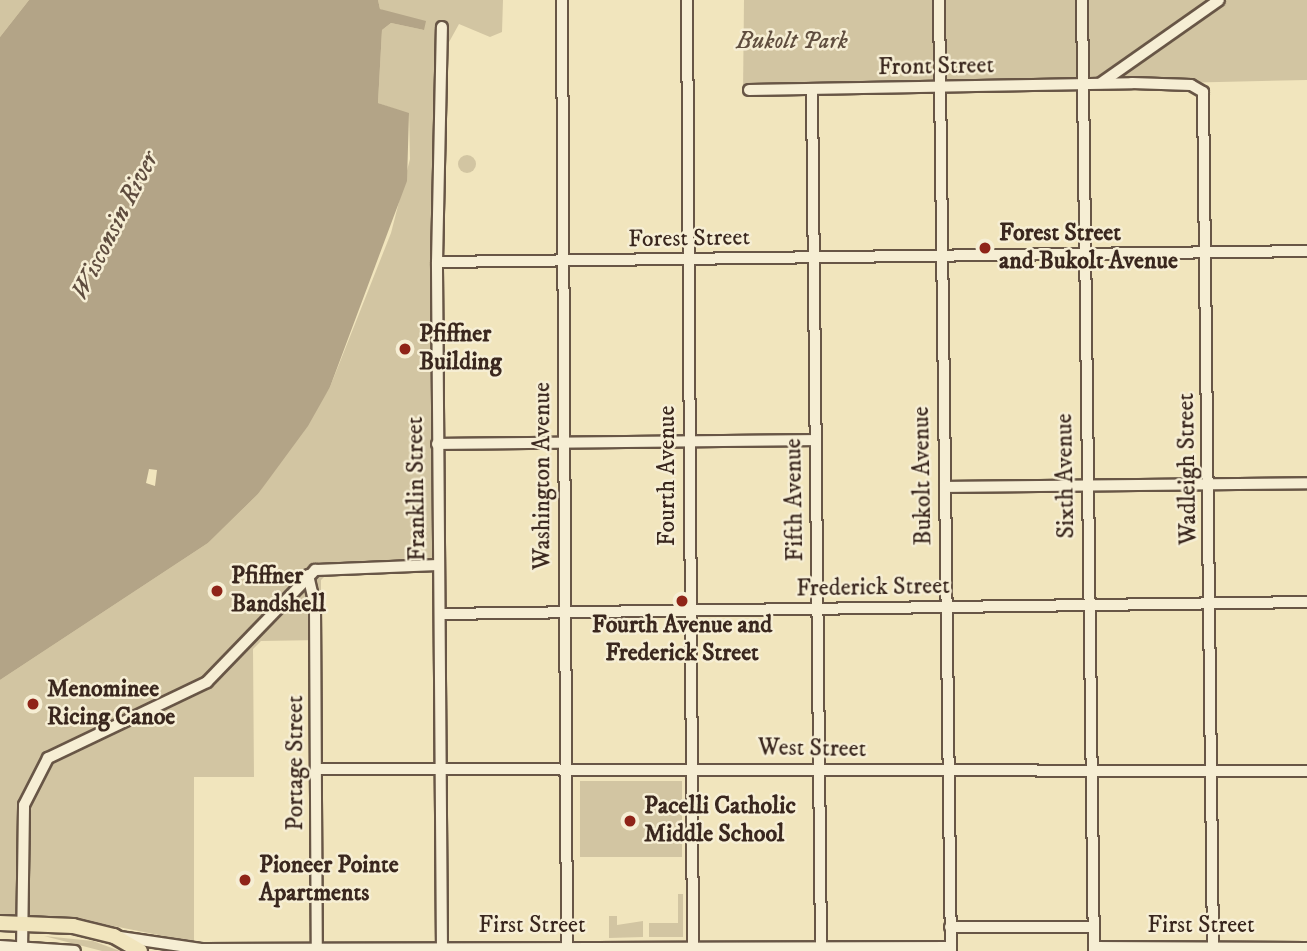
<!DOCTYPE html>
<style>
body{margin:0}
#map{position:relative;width:1307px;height:951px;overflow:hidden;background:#f1e5bd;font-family:"IM FELL DW Pica",serif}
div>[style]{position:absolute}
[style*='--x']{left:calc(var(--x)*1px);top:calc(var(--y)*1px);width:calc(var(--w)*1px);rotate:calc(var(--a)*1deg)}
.green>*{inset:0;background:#d2c5a2;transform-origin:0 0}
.round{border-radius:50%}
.water>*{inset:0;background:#b3a487}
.roads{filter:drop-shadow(2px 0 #685646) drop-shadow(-2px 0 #685646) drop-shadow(0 2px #685646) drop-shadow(0 -2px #685646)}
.minor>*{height:10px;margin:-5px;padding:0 5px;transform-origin:5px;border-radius:5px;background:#f6eed4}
.major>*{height:14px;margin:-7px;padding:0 7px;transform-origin:7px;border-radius:7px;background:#f1e5bd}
.dots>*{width:19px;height:19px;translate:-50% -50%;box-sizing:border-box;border:4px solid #f6eed4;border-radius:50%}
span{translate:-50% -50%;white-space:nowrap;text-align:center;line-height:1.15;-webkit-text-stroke:5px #f6eed4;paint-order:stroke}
.park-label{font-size:24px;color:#604e3f;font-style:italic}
.street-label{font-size:24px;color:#3a271e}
.poi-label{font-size:24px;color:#3a271e;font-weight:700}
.left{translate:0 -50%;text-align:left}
.water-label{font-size:26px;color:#5e4c3e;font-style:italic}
</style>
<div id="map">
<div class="green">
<div style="clip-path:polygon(0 0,29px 0,0 37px)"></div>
<div style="clip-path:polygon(378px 0,503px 0,502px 32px,490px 37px,459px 24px,443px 53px,445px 570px,327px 574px,321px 580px,321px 640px,261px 641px,253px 649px,254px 777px,194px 777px,194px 942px,73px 918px,0 915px,0 680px,208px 543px,258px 494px,330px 387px,391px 233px,410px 159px,409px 114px,378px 103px,382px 30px,391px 23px,424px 30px,380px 9px)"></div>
<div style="clip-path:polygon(744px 0,1307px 0,1307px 80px,743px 93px)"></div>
<div class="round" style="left:458px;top:155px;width:18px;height:18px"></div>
<div style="left:580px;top:781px;width:102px;height:76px"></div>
<div style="clip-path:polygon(678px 894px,683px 894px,683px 937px,649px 937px,649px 923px,678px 923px)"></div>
<div style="clip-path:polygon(609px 916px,617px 916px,617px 925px,643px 921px,643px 937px,609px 938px)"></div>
<div style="clip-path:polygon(44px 936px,93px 941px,120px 951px,102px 951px)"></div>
</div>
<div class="water">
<div style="clip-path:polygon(evenodd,29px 0,378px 0,380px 9px,426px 21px,424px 30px,391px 23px,382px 30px,378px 103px,409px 113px,407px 181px,330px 387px,308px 426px,258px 494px,208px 543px,0 680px,0 37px,29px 0,149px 469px,157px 470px,155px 486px,146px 483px,149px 469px)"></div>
</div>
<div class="roads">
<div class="minor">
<div style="--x:562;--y:0;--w:951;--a:89.7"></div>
<div style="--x:687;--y:0;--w:951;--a:89.64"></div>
<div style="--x:939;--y:0;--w:951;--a:89.28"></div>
<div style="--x:1082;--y:0;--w:951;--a:89.28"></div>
<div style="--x:1101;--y:83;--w:144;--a:-35.1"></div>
<div style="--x:749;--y:90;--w:383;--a:-1"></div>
<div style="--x:1132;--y:83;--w:59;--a:1.9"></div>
<div style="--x:1191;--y:85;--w:14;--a:30"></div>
<div style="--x:1203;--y:92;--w:859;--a:89.33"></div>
<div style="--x:812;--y:90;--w:861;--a:89.4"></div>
<div style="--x:437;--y:262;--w:870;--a:-0.72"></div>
<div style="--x:437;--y:444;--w:378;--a:-0.6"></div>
<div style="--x:945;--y:487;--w:362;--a:-0.6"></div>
<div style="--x:308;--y:575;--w:32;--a:77"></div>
<div style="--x:315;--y:606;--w:345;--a:89.7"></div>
<div style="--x:440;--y:614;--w:867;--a:-0.79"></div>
<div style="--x:317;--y:769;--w:990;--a:0.12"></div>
<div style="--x:950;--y:927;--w:143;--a:0"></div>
<div style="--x:120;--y:937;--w:82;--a:8.4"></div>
<div style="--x:201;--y:949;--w:750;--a:-0.15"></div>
<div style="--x:0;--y:946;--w:75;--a:3.8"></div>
<div style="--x:1094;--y:947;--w:213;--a:0.3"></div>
<div style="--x:22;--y:951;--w:146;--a:-89.2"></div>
<div style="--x:24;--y:805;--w:53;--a:-62.9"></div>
<div style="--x:48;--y:758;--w:176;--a:-25.5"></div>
<div style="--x:207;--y:682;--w:156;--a:-46"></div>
<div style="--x:315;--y:570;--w:124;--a:-2.3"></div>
<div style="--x:442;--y:951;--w:689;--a:-90.42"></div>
<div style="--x:437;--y:262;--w:235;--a:-88.8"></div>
</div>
<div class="major">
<div style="--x:0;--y:923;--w:73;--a:2.4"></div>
<div style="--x:73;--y:926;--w:42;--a:13.7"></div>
<div style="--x:114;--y:936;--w:30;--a:30"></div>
</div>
</div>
<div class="dots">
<div style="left:985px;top:248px;background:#8f2418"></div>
<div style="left:405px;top:349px;background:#8f2418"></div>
<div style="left:217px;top:591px;background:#8f2418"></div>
<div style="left:682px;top:601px;background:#8f2418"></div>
<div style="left:33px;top:704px;background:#8f2418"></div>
<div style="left:630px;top:821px;background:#8f2418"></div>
<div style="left:245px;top:880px;background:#8f2418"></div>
</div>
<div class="park-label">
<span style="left:792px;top:42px">Bukolt Park</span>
</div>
<div class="street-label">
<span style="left:936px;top:67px;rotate:-1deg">Front Street</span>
<span style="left:689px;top:239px;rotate:-1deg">Forest Street</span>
<span style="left:1188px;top:469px;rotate:-91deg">Wadleigh Street</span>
<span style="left:543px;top:476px;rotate:-90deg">Washington Avenue</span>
<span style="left:668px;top:476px;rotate:-90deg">Fourth Avenue</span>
<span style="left:923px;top:476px;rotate:-91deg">Bukolt Avenue</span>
<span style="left:1066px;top:476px;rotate:-91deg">Sixth Avenue</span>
<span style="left:417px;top:489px;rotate:-91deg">Franklin Street</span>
<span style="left:795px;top:500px;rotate:-91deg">Fifth Avenue</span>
<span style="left:873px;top:588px;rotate:-1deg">Frederick Street</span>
<span style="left:812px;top:749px;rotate:1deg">West Street</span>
<span style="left:296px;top:763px;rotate:-90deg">Portage Street</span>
<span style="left:532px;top:926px">First Street</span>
<span style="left:1201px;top:926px">First Street</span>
</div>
<div class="poi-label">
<span class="left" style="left:999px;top:248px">Forest Street<br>and Bukolt Avenue</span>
<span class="left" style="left:419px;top:349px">Pfiffner<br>Building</span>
<span class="left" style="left:231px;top:591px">Pfiffner<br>Bandshell</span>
<span style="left:682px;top:640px">Fourth Avenue and<br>Frederick Street</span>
<span class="left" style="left:47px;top:704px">Menominee<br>Ricing Canoe</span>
<span class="left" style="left:644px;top:821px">Pacelli Catholic<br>Middle School</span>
<span class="left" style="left:259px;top:880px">Pioneer Pointe<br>Apartments</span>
</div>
<div class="water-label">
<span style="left:115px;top:226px;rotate:-63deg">Wisconsin River</span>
</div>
</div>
